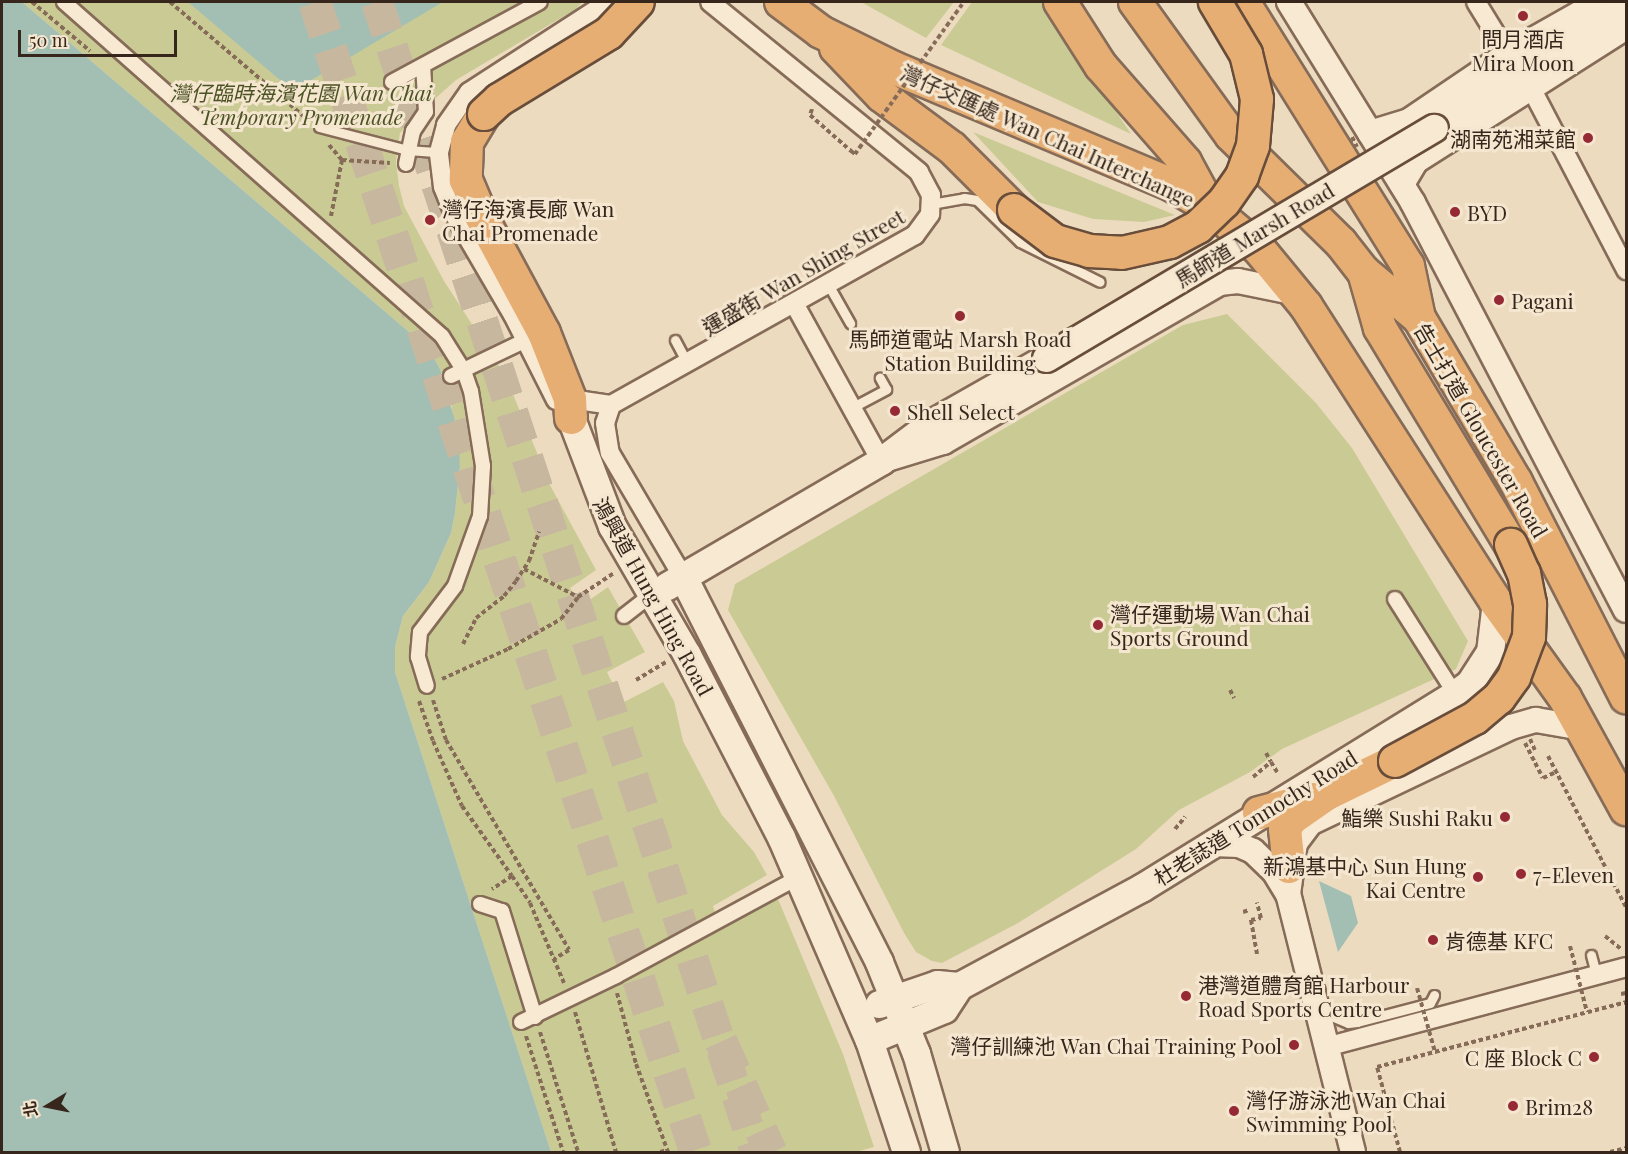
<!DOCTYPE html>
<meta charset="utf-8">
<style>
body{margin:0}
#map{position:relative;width:1628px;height:1154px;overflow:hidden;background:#eddbc0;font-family:"Playfair Display","Noto Sans TC",serif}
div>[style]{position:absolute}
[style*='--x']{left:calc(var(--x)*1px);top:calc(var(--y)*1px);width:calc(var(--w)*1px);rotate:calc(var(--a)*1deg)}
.green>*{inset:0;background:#cacb94}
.water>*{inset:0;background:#a3bfb4}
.trunk-tunnel>*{height:32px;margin-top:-16px;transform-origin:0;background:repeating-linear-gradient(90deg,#c8b79f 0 32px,transparent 0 48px)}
.motorway-tunnel>*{height:33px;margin-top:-16.5px;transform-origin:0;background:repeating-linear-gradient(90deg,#c8b79f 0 33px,transparent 0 49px)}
.path>*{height:4px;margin-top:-2px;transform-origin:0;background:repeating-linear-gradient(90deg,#866c58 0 4.5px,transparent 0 7.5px)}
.roads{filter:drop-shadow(2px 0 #866c58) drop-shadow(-2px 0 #866c58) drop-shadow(0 2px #866c58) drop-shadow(0 -2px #866c58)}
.service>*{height:9px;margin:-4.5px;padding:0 4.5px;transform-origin:4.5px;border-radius:4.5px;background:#f8e9d3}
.pedestrian>*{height:14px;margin:-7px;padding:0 7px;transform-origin:7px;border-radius:7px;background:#f8e9d3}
.minor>*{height:18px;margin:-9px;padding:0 9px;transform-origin:9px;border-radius:9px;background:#f8e9d3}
.tertiary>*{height:24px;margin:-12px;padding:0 12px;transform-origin:12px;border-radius:12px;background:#f8e9d3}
.secondary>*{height:27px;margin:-13.5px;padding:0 13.5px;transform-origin:13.5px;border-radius:13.5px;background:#f8e9d3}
.trunk>*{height:32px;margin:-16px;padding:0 16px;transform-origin:16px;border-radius:16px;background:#e7ae74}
.path-bridge>*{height:4px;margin-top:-2px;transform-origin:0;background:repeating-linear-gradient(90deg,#866c58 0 4.5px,transparent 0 7.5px)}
.bridges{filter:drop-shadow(2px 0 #684d3b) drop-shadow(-2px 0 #684d3b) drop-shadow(0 2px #684d3b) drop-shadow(0 -2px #684d3b)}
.secondary-bridge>*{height:27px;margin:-13.5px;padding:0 13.5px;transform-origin:13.5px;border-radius:13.5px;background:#f8e9d3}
.trunk-bridge>*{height:32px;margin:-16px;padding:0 16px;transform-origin:16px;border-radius:16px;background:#e7ae74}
.dots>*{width:16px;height:16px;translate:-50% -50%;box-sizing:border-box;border:3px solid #f5e6cf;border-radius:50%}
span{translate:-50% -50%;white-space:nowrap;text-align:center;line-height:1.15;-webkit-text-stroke:6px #f5e6cf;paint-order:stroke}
.poi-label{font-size:21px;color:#36261c}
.right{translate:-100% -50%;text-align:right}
.left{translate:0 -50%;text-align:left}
.park-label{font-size:21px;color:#4b5223;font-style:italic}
.street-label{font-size:21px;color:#36261c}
.frame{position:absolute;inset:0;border:3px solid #36261c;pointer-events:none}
.north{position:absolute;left:18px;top:1076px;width:60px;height:60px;-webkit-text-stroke:4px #f5e6cf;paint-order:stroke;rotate:260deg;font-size:16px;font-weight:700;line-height:24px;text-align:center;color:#36261c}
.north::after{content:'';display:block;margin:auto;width:21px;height:27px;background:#36261c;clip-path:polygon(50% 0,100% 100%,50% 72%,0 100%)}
.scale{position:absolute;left:18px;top:30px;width:159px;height:27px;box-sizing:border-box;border:3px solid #36261c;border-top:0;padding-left:8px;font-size:18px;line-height:21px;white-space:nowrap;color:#36261c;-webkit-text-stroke:4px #f5e6cf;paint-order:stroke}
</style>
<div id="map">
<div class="green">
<div style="clip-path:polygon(22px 2px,582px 2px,576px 9px,456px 80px,419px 113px,400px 133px,396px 161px,399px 186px,404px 206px,444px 281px,506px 377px,551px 487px,596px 570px,570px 588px,581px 606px,608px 587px,645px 652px,607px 672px,622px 703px,663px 682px,674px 701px,683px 741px,722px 815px,754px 852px,767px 875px,713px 906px,720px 929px,778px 899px,843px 1054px,874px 1147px,856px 1152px,551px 1152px,395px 672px,395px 647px,403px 616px,429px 582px,451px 533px,455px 513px,460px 466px,451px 403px,440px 369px,429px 349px)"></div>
<div style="clip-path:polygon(861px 2px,860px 2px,954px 2px,926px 38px)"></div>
<div style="clip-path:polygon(972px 2px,1043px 2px,1131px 134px,941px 45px)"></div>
<div style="clip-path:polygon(973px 132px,1175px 215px,1144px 222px,1093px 219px,1038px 202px)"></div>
<div style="clip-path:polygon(1227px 314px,1316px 403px,1352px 448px,1468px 641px,1456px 669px,1282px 749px,1250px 772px,1179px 810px,1136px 849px,1018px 923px,942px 963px,932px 961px,916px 952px,904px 933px,834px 796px,728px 610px,735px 584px,1183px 325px)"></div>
</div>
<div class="water">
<div style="clip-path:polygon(2px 2px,22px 2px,429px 349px,440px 369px,458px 431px,460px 466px,455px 513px,451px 533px,429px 582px,403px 616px,395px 647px,395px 672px,551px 1152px,2px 1152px)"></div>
<div style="clip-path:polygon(188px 2px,443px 2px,293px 91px)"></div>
<div style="clip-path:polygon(1319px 881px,1351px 896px,1358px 923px,1338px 952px)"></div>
</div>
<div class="trunk-tunnel">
<div style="--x:377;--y:2;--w:1211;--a:71.76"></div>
</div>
<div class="motorway-tunnel">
<div style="--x:315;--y:2;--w:1211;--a:71.67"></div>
<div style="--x:721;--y:1041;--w:122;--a:65.8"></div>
</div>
<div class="path">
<div style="--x:32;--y:2;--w:76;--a:40.2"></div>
<div style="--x:170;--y:2;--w:180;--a:40.5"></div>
<div style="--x:812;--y:109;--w:6;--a:108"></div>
<div style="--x:810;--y:115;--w:55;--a:41.3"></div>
<div style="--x:329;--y:145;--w:20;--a:49"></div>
<div style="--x:342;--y:160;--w:48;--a:3.6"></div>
<div style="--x:331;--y:216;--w:57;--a:-78.9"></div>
<div style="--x:524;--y:569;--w:61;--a:27.4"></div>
<div style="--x:463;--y:644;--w:29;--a:-63"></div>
<div style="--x:476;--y:618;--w:36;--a:-38"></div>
<div style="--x:504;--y:596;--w:19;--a:-51"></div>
<div style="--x:516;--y:581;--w:24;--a:-57"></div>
<div style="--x:529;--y:561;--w:31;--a:-71"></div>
<div style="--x:442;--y:679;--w:72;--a:-24.4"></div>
<div style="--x:508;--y:649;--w:61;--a:-29.5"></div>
<div style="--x:561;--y:619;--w:28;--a:-52"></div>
<div style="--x:578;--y:597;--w:43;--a:-33.7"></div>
<div style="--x:636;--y:680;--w:35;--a:-31"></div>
<div style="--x:1230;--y:690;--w:9;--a:63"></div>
<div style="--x:433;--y:700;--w:42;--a:72"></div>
<div style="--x:446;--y:740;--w:243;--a:59.6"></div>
<div style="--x:569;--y:950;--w:17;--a:149"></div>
<div style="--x:419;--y:701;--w:42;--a:70.7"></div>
<div style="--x:433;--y:741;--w:71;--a:66"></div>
<div style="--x:462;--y:806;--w:86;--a:54.5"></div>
<div style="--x:512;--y:876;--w:24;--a:147"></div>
<div style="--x:1525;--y:743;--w:39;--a:63"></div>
<div style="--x:1543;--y:778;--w:14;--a:-25"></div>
<div style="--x:1266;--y:753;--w:10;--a:61"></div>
<div style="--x:1548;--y:756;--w:170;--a:62.7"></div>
<div style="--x:1253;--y:777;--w:23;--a:-40"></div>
<div style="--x:1271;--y:762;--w:12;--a:59"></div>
<div style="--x:1175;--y:829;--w:16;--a:-50"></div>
<div style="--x:512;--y:876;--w:32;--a:56"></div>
<div style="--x:530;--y:903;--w:87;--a:67"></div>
<div style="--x:1243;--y:912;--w:6;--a:-18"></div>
<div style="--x:1605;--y:936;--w:21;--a:39"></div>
<div style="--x:1257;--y:954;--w:35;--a:-100"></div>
<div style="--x:1251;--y:920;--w:10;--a:-11"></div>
<div style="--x:1261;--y:918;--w:16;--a:-105"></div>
<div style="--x:617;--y:993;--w:73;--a:75"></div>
<div style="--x:636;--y:1064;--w:94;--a:70"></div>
<div style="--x:1621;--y:994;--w:5;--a:-11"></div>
<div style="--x:575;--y:1012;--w:146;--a:73.7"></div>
<div style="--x:540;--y:1032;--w:126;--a:72.4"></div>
<div style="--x:526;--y:1036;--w:122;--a:72.3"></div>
<div style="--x:660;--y:1152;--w:7;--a:-16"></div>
<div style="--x:1400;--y:1152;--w:88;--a:-105.1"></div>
<div style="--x:1377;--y:1067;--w:257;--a:-14.6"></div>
<div style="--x:1610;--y:1152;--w:16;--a:-14"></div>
</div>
<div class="roads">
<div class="service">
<div style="--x:319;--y:127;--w:91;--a:14.6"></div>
<div style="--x:407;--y:150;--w:32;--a:4"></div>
<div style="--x:931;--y:204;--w:34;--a:-10"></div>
<div style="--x:964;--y:198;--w:13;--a:9"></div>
<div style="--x:977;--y:200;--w:60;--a:44.3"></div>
<div style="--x:1020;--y:242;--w:89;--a:26.6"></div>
<div style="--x:829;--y:286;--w:43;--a:60.4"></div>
<div style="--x:675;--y:340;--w:27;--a:62"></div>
<div style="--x:851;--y:408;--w:40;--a:-28"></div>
<div style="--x:886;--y:389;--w:13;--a:-119"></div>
<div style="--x:1591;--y:955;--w:20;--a:75"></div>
<div style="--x:1322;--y:1012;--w:28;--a:23"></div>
<div style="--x:1348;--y:1023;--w:9;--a:-6"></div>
<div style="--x:1357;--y:1022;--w:75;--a:-14.6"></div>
<div style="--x:1430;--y:1003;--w:9;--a:-63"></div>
</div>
<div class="pedestrian">
<div style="--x:64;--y:2;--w:504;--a:41.46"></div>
<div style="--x:442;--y:336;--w:41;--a:57.8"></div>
<div style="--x:464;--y:371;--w:21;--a:71"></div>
<div style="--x:471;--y:391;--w:76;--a:80.9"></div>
<div style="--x:483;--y:466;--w:50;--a:93.4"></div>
<div style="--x:480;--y:516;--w:74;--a:109.7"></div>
<div style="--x:455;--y:586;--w:58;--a:127.3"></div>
<div style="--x:420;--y:632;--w:25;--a:95"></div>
<div style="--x:418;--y:657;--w:30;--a:73"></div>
<div style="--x:392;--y:82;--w:168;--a:-28.4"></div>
<div style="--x:406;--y:164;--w:34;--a:-78"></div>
<div style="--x:413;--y:131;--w:23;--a:-56"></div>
<div style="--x:426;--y:112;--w:46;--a:-93.7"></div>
<div style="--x:451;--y:376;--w:83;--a:-25.6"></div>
<div style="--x:1395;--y:599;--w:112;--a:57.7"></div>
<div style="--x:624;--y:616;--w:34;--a:-38"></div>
<div style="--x:480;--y:904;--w:23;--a:18"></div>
<div style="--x:502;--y:911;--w:111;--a:72.7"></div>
<div style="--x:521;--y:1022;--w:106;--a:-25.8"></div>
<div style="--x:616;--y:976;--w:206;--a:-28.4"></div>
</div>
<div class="minor">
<div style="--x:1476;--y:2;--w:61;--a:58.4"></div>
<div style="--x:1530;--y:86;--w:208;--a:62.4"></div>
<div style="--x:795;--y:305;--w:178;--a:61.1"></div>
<div style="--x:570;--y:399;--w:41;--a:8.3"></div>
<div style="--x:611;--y:405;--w:348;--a:-29.2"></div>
<div style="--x:915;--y:235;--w:26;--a:-54"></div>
<div style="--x:930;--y:214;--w:19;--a:-87"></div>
<div style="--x:931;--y:195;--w:26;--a:-118"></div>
<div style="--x:919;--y:172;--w:269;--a:-140.9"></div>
<div style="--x:556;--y:400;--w:95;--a:-116.8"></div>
<div style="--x:513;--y:315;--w:117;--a:-120.3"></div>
<div style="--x:454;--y:214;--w:29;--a:-112"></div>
<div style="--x:443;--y:187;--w:35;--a:-97"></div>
<div style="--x:439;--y:152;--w:28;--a:-75"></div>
<div style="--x:446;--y:125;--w:40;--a:-55.1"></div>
<div style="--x:469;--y:92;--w:166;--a:-32.9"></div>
<div style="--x:611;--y:405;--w:19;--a:108"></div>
<div style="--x:605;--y:423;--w:30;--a:81"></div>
<div style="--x:610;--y:453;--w:144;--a:59.5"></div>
<div style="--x:1326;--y:1047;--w:310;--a:-14.9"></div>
</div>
<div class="tertiary">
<div style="--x:1289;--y:2;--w:236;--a:58.3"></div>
<div style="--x:1413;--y:203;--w:459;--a:62.4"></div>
<div style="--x:1370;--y:133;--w:41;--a:-17.1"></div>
<div style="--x:1409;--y:121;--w:120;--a:-34.1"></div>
<div style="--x:1508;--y:54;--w:106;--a:-29.5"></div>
<div style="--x:1402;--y:184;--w:27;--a:-59"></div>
<div style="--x:1416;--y:161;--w:249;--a:-32.5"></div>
<div style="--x:887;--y:459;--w:59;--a:-16.9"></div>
<div style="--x:943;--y:442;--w:319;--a:-29.9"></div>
<div style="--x:1219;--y:283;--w:19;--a:-6"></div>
<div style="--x:1238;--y:281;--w:60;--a:11.5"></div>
<div style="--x:1213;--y:844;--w:26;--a:2"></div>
<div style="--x:1239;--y:845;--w:15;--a:23"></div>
<div style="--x:1253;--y:851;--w:29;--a:44"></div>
<div style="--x:1274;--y:871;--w:27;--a:59"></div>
<div style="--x:1353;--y:1152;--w:266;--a:-104.1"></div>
<div style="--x:1288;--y:894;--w:51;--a:-82.2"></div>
<div style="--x:1295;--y:843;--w:25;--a:-53"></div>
<div style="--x:1310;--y:823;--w:223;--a:-25.5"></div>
<div style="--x:1511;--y:727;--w:26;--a:-16"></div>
<div style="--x:1536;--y:720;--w:48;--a:9.7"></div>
</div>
<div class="secondary">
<div style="--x:1434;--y:128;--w:98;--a:-34.7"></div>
<div style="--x:1515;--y:72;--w:128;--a:-30"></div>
<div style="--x:571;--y:418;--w:116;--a:69.2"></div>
<div style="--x:612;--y:526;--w:149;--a:59.8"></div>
<div style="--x:687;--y:655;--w:205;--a:62.7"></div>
<div style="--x:781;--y:837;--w:221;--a:66.6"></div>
<div style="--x:869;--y:1040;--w:118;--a:71.7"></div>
<div style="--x:683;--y:577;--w:432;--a:63"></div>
<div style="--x:879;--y:962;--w:98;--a:67.9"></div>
<div style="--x:916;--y:1053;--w:103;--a:73.7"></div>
<div style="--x:667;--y:586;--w:248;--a:-30.3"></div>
<div style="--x:881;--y:461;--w:61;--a:-37.1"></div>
<div style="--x:930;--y:424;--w:133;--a:-29.6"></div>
<div style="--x:879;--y:1004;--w:61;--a:-19"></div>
<div style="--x:937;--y:984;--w:22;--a:5"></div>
<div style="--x:869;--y:1040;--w:81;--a:-22.5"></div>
<div style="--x:944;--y:1009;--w:27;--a:-57"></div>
<div style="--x:959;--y:986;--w:207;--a:-28.3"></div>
<div style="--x:1141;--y:888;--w:369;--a:-31.7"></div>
<div style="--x:1455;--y:694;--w:17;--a:-36"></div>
<div style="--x:1469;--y:684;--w:38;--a:-57"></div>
<div style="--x:1490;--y:652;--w:50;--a:-83.2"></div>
</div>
<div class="trunk">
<div style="--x:781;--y:2;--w:50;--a:36.9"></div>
<div style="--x:821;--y:32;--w:81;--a:26.3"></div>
<div style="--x:894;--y:68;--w:302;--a:22.8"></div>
<div style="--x:1172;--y:185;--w:43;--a:30.7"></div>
<div style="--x:1209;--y:207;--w:65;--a:40"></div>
<div style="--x:1259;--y:249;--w:74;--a:50.5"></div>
<div style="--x:1306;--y:306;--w:352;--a:57.3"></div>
<div style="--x:1496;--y:602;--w:118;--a:54.3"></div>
<div style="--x:1565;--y:698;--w:127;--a:61.2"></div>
<div style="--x:1060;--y:2;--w:76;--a:57.4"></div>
<div style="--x:1101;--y:66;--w:128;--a:48.8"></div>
<div style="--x:1185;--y:162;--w:50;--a:61.4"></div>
<div style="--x:1135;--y:2;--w:164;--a:54.2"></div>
<div style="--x:1231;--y:135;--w:154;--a:44.5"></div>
<div style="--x:1341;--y:243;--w:37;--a:52"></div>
<div style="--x:1364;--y:272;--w:72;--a:39.9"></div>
<div style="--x:1419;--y:318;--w:191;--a:59.4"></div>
<div style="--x:1516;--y:482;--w:242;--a:62.9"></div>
<div style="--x:1243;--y:2;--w:311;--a:58"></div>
<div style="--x:1408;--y:266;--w:53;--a:78.1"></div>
<div style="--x:836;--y:48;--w:66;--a:46.2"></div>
<div style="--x:882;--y:96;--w:87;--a:36.6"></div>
<div style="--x:952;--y:148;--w:88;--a:45"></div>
<div style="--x:484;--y:114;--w:33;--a:121"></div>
<div style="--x:467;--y:142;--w:38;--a:92"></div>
<div style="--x:466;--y:180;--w:39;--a:67"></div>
<div style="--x:481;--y:216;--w:133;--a:61.7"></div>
<div style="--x:544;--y:333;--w:71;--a:68.5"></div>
<div style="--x:570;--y:399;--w:19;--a:87"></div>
<div style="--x:1364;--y:272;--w:58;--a:74.1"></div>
<div style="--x:1380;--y:328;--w:253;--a:58.9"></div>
<div style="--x:1259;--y:813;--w:55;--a:-14.8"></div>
<div style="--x:1289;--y:867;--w:38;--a:-96"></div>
<div style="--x:1285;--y:829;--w:12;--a:-59"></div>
<div style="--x:1291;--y:819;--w:44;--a:-34.8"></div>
<div style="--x:1327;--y:794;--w:76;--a:-25.9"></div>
</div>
</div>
<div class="path-bridge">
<div style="--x:1352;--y:137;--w:11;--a:63"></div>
<div style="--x:851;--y:151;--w:5;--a:37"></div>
<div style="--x:855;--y:154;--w:187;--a:-54.4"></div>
<div style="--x:1530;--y:739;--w:12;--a:66"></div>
<div style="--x:1570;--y:946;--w:68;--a:75.6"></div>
<div style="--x:1417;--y:988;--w:66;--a:74.3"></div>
</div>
<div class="bridges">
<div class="secondary-bridge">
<div style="--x:1046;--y:358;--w:451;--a:-30.7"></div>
</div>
<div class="trunk-bridge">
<div style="--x:484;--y:114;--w:21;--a:-43"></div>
<div style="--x:499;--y:100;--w:129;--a:-31.3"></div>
<div style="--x:609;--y:33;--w:42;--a:-46.9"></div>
<div style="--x:1014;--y:210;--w:51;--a:37.1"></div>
<div style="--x:1055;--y:241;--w:35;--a:16"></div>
<div style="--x:1089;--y:251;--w:33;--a:3"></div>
<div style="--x:1122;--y:253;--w:49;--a:-12.9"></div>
<div style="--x:1170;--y:242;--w:32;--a:-28"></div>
<div style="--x:1198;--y:227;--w:36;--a:-44"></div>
<div style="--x:1224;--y:202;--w:32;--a:-55"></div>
<div style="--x:1242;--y:176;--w:32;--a:-70"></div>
<div style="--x:1253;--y:146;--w:47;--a:-85.1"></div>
<div style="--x:1257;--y:99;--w:46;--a:-103.7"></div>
<div style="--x:1246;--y:54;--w:61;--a:-120.8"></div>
<div style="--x:1395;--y:761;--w:91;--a:-28.3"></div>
<div style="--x:1475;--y:718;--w:31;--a:-40"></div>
<div style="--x:1499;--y:698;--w:26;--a:-54"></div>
<div style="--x:1514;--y:677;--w:43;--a:-69.4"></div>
<div style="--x:1529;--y:637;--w:33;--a:-88"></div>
<div style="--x:1530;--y:604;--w:31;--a:-101"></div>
<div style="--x:1524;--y:574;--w:32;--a:-114"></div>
</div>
</div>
<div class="dots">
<div style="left:1523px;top:16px;background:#952934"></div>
<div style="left:1588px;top:138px;background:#952934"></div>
<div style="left:1455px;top:212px;background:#952934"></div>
<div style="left:430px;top:220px;background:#952934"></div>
<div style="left:1499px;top:300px;background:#952934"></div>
<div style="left:960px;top:316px;background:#952934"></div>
<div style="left:895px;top:411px;background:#952934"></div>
<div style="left:1098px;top:625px;background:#952934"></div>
<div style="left:1505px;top:817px;background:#952934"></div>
<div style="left:1521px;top:874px;background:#952934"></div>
<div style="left:1478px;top:877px;background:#952934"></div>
<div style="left:1433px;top:940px;background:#952934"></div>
<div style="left:1186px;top:996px;background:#952934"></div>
<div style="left:1294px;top:1045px;background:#952934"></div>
<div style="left:1594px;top:1057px;background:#952934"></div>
<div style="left:1513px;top:1106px;background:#952934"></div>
<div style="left:1234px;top:1111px;background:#952934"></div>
</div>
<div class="poi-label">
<span style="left:1523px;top:50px">問月酒店<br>Mira Moon</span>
<span class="right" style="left:1576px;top:138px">湖南苑湘菜館</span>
<span class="left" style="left:442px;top:220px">灣仔海濱長廊 Wan<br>Chai Promenade</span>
<span class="left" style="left:1467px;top:212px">BYD</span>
<span class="left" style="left:1511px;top:300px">Pagani</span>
<span style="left:960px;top:350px">馬師道電站 Marsh Road<br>Station Building</span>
<span class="left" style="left:907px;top:411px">Shell Select</span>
<span class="left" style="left:1110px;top:625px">灣仔運動場 Wan Chai<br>Sports Ground</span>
<span class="right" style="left:1493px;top:817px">鮨樂 Sushi Raku</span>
<span class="right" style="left:1466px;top:877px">新鴻基中心 Sun Hung<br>Kai Centre</span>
<span class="left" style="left:1533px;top:874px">7-Eleven</span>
<span class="left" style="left:1445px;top:940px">肯德基 KFC</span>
<span class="left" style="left:1198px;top:996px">港灣道體育館 Harbour<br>Road Sports Centre</span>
<span class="right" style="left:1282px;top:1045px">灣仔訓練池 Wan Chai Training Pool</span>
<span class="right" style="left:1582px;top:1057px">C 座 Block C</span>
<span class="left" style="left:1246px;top:1111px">灣仔游泳池 Wan Chai<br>Swimming Pool</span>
<span class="left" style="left:1525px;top:1106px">Brim28</span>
</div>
<div class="park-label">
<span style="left:301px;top:104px">灣仔臨時海濱花園 Wan Chai<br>Temporary Promenade</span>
</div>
<div class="street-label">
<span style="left:1048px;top:135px;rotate:24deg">灣仔交匯處 Wan Chai Interchange</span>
<span style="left:1254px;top:234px;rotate:-31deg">馬師道 Marsh Road</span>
<span style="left:803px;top:271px;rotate:-30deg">運盛街 Wan Shing Street</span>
<span style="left:1482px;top:430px;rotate:60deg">告士打道 Gloucester Road</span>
<span style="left:654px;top:596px;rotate:61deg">鴻興道 Hung Hing Road</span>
<span style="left:1255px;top:817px;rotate:-32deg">杜老誌道 Tonnochy Road</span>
</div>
<div class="frame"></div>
<div class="north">北</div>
<div class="scale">50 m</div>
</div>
